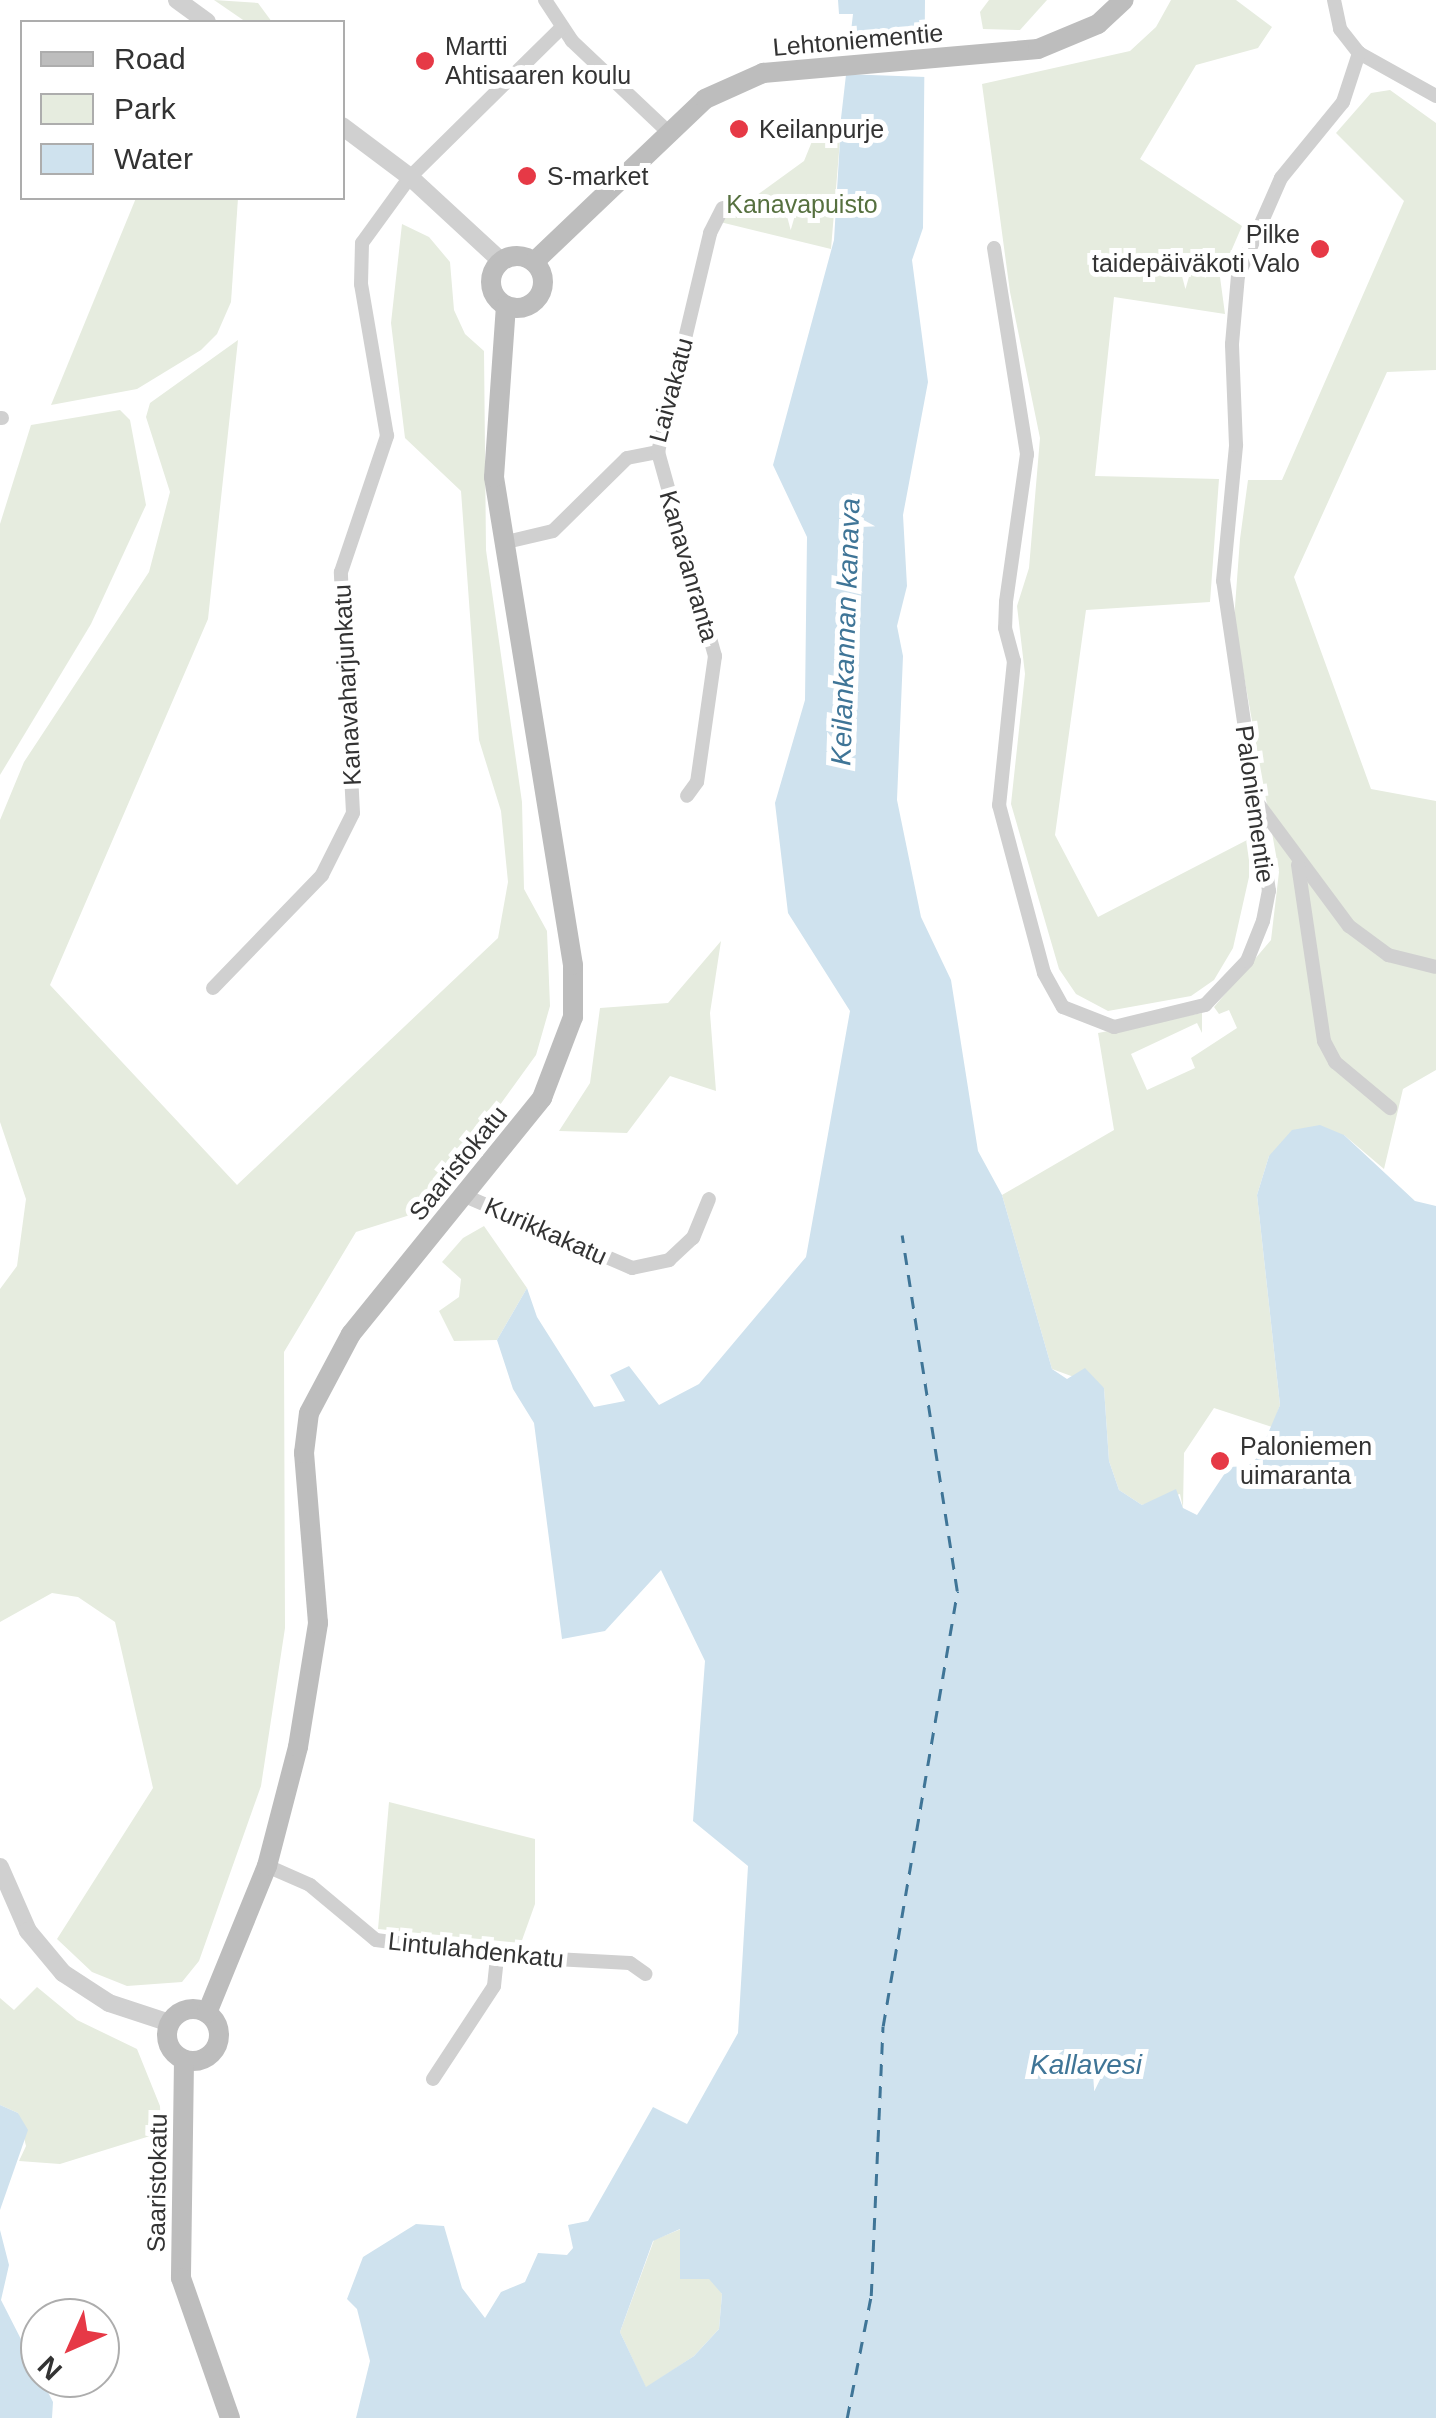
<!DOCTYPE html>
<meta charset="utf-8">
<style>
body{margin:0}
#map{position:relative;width:1436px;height:2418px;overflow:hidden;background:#fff;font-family:Arial,sans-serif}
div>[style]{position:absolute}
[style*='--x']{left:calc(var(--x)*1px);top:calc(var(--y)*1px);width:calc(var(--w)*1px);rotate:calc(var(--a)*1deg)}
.green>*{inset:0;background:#e6ecdf}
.water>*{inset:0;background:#cfe2ee}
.pier>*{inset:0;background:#fff;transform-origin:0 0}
.ferry>*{height:2.5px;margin-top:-1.25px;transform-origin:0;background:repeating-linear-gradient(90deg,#3f7597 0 12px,transparent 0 22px)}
.minor>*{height:14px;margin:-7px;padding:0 7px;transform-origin:7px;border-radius:7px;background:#d0d0d0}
.tertiary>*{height:18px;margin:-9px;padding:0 9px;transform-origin:9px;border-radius:9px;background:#d0d0d0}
.secondary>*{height:20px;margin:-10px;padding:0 10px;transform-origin:10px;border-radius:10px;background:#bdbdbd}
.secondary>.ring{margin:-10px;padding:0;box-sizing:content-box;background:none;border:20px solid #bdbdbd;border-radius:50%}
.dots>*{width:28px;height:28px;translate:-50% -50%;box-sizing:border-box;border:5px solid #fff;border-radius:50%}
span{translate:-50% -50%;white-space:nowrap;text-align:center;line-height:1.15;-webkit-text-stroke:10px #fff;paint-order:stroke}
.street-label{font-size:25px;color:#333}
.poi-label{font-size:25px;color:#333}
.left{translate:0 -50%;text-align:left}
.right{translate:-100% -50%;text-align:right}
.park-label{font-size:25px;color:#56703f}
.water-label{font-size:28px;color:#3f7597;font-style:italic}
.legend{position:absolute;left:20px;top:20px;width:325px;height:180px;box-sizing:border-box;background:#fff;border:2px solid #adadad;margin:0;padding:12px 18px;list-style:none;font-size:30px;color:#333}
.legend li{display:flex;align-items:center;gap:20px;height:50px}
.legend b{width:50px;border:2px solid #adadad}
.north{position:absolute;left:20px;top:2298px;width:100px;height:100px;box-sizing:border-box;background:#fff;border:2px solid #adadad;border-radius:50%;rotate:225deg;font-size:28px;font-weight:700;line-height:40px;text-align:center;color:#333}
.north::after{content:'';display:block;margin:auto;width:35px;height:45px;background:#e63946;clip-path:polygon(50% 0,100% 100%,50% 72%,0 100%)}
</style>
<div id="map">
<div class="green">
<div style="clip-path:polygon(214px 0,258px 3px,272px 22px,246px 22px)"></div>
<div style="clip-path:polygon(989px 0,1047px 0,1020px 30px,983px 29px,980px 12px)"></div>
<div style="clip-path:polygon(1171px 0,1236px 0,1272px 27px,1258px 48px,1196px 65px,1140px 159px,1242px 226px,1220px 277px,1225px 314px,1114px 297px,1095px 476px,1219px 479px,1210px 602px,1086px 610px,1055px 835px,1098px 917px,1249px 839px,1249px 877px,1233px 948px,1214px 980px,1191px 996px,1108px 1011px,1076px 994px,1059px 969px,1011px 804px,1025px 674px,1017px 606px,1029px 568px,1040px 438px,1010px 292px,982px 84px,1130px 51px,1156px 27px)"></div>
<div style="clip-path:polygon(1390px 90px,1436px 123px,1436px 370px,1387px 372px,1294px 577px,1371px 789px,1436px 801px,1436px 1070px,1403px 1089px,1384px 1169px,1344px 1135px,1269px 1156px,1257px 1195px,1280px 1405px,1272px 1427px,1214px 1408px,1184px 1453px,1183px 1508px,1180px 1494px,1142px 1505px,1119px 1490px,1109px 1461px,1104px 1388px,1052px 1369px,1002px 1195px,1114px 1130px,1098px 1033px,1202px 1013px,1202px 1033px,1197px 1023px,1131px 1054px,1147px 1090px,1195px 1068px,1191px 1058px,1237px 1028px,1229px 1010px,1219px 1014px,1214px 1007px,1271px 940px,1279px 872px,1234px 620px,1240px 539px,1248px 480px,1282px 480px,1404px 201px,1336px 133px,1371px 93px)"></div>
<div style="clip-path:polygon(815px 134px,840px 140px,831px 249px,720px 222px,804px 161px)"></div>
<div style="clip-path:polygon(136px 198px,238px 198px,231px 302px,217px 334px,201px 350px,137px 389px,51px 405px)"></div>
<div style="clip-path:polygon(402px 224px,429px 237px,450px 262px,454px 310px,465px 334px,484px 351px,486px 550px,522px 802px,524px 889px,547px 931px,550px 1006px,536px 1055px,476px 1138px,410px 1215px,356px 1232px,284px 1352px,285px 1628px,261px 1786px,199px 1961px,182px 1982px,127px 1986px,92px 1972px,57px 1939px,153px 1788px,115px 1622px,78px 1597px,52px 1593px,0 1622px,0 1289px,17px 1266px,26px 1199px,0 1122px,0 820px,24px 762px,149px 572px,170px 492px,146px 417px,150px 403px,238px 340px,208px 619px,50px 985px,237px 1185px,498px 938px,508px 882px,501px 811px,479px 740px,461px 491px,405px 438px,391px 323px)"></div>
<div style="clip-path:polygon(120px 410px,130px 420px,146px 505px,91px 624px,0 775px,0 524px,31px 425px)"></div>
<div style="clip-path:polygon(721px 941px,710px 1013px,716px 1091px,670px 1076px,627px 1133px,559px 1131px,590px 1083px,600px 1008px,668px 1003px)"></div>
<div style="clip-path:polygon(484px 1226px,527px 1288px,497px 1340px,454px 1341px,439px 1311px,459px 1297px,461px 1279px,442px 1262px,463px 1238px)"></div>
<div style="clip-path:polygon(389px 1802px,535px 1839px,535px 1904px,521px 1943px,378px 1929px)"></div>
<div style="clip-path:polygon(37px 1987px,77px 2020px,137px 2049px,160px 2106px,162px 2151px,150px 2136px,60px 2164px,19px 2161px,26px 2146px,18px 2113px,0 2105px,0 1998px,14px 2010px)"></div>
<div style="clip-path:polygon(681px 2229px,722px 2294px,719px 2329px,694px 2356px,646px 2388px,620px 2332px,654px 2240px)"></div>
</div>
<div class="water">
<div style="clip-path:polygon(evenodd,838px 0,925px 0,923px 228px,912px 260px,928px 382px,903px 515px,907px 586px,897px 626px,903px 656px,897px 800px,921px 917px,951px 980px,978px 1151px,1002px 1195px,1052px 1369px,1067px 1379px,1085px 1368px,1104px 1388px,1109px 1461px,1119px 1490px,1142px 1505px,1176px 1489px,1183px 1508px,1197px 1515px,1229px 1467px,1248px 1466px,1258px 1457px,1280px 1405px,1257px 1195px,1269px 1156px,1292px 1130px,1320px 1125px,1344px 1135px,1415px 1201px,1436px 1206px,1436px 2418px,356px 2418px,370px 2361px,357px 2309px,347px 2299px,363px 2257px,416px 2224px,444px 2226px,462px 2288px,485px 2318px,501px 2292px,525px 2282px,538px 2253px,567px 2255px,573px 2248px,568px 2225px,588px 2221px,653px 2107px,687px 2124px,738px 2033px,748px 1866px,693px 1821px,705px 1661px,661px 1570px,605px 1631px,562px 1639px,534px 1423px,513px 1389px,497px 1340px,527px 1288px,537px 1317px,594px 1407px,625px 1401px,610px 1375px,629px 1366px,659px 1405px,699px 1384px,806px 1257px,850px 1011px,788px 913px,775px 803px,805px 700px,807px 537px,773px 465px,834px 240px,840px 140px,835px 128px,840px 127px,853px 14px,839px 14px,838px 0,680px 2229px,680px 2279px,709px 2279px,722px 2294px,719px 2329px,694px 2356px,646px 2387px,620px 2332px,653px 2241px,680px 2229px)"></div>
<div style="clip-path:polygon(0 2105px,18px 2113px,28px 2130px,0 2210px)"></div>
<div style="clip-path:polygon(0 2230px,9px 2265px,1px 2300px,53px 2402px,52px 2418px,0 2418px)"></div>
</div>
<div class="pier">
<div style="left:927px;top:45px;width:32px;height:83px;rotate:92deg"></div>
</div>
<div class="ferry">
<div style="--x:847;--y:2418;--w:124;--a:-78.9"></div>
<div style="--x:871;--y:2296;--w:270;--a:-87.5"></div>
<div style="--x:883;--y:2026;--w:441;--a:-80.3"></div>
<div style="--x:957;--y:1591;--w:360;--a:-98.8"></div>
</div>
<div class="minor">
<div style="--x:545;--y:0;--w:49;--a:56.6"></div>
<div style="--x:572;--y:41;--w:129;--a:43.4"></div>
<div style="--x:1334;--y:0;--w:30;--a:78"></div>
<div style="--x:1340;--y:29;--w:31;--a:52"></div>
<div style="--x:1359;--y:53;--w:88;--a:29.2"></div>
<div style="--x:994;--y:248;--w:209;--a:80.9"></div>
<div style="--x:1027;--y:454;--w:149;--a:98.1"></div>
<div style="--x:1006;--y:602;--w:26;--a:92"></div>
<div style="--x:1005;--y:628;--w:34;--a:75"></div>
<div style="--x:1014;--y:661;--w:145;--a:95.9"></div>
<div style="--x:999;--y:805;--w:174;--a:75"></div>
<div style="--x:1044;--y:973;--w:39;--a:61"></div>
<div style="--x:1063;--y:1007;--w:55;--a:21.4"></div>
<div style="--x:1114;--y:1027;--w:94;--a:-13.6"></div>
<div style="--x:1205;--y:1005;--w:61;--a:-46.3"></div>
<div style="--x:1247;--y:961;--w:43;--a:-68.2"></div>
<div style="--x:1263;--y:921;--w:31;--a:-79"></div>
<div style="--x:1269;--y:891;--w:313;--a:-98.4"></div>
<div style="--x:1223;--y:581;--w:137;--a:-84.5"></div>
<div style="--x:1236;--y:445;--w:101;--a:-92.3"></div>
<div style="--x:1232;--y:344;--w:68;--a:-85"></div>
<div style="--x:1238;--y:276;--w:107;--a:-66.3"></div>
<div style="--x:1281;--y:178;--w:98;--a:-50.8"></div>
<div style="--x:1343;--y:102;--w:52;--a:-71.9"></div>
<div style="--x:0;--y:418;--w:2;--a:0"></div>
<div style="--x:658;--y:452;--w:212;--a:74.4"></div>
<div style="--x:715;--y:656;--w:127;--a:98.1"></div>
<div style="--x:697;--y:782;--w:17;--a:126"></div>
<div style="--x:502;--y:543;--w:52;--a:-13.2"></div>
<div style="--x:553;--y:531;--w:104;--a:-44.6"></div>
<div style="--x:627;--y:458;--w:32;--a:-11"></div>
<div style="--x:658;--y:452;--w:225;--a:-76.6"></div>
<div style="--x:710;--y:233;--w:28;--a:-63"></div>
<div style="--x:1259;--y:805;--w:151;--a:53.4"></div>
<div style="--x:1349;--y:926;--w:49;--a:36.6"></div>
<div style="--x:1388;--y:955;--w:49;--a:14"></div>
<div style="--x:1298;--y:865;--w:178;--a:81.6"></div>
<div style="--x:1324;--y:1041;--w:24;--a:62"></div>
<div style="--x:1335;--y:1062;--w:72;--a:39.9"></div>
<div style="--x:213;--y:988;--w:157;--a:-46"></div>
<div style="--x:322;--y:875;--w:69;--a:-63.4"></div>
<div style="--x:353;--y:813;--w:241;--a:-92.9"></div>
<div style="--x:341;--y:572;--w:144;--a:-71.3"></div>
<div style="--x:387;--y:436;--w:154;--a:-99.7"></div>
<div style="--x:361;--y:284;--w:41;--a:-88.6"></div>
<div style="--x:362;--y:243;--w:82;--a:-54"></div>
<div style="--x:410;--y:177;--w:212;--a:-44.6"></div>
<div style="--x:465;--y:1196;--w:182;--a:23.3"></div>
<div style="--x:632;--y:1268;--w:38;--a:-12"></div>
<div style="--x:669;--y:1260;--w:33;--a:-43"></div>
<div style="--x:693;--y:1238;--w:42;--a:-67.7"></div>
<div style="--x:267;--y:1866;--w:47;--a:23.8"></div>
<div style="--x:310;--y:1885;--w:86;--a:39.8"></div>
<div style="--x:376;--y:1940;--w:122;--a:7.5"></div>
<div style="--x:497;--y:1956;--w:133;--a:3"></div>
<div style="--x:630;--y:1963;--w:19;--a:35"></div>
<div style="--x:433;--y:2079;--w:111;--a:-56.7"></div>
<div style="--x:494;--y:1986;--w:30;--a:-84"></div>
</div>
<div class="tertiary">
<div style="--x:177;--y:0;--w:37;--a:36"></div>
<div style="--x:342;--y:126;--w:85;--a:36.9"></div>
<div style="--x:410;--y:177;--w:124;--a:42.7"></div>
<div style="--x:0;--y:1867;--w:70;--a:66.4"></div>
<div style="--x:28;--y:1931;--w:55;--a:50.2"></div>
<div style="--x:63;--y:1973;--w:55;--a:33.1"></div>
<div style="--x:109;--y:2003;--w:64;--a:18.2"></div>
</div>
<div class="secondary">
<div class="ring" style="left:491px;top:256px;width:32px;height:32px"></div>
<div style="--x:534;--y:262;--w:236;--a:-43.6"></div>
<div style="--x:705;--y:99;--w:64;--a:-24.1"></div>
<div style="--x:763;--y:73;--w:276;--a:-5"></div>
<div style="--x:1038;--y:49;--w:65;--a:-22.6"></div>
<div style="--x:1098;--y:24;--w:35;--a:-43"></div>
<div class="ring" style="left:167px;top:2009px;width:32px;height:32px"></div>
<div style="--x:207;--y:2013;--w:159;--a:-67.8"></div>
<div style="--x:267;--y:1866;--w:123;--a:-75.4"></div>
<div style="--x:298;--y:1747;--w:126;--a:-80.8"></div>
<div style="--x:318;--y:1623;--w:171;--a:-94.7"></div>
<div style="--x:304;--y:1453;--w:40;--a:-82.9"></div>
<div style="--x:309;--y:1413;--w:89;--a:-62"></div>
<div style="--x:351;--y:1334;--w:304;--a:-51"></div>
<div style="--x:542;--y:1098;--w:87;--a:-69.1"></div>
<div style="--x:573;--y:1017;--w:52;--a:-90"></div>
<div style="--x:573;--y:965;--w:494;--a:-99.2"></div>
<div style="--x:494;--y:477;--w:171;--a:-86"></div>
<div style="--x:184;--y:2060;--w:218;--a:90.8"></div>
<div style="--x:181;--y:2278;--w:148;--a:70.7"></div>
</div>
<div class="dots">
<div style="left:425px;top:61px;background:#e63946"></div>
<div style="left:739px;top:129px;background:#e63946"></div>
<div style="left:527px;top:176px;background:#e63946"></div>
<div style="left:1320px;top:249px;background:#e63946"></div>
<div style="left:1220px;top:1461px;background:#e63946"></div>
</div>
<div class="street-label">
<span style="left:858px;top:40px;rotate:-5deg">Lehtoniementie</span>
<span style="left:671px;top:390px;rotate:-75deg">Laivakatu</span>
<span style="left:689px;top:566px;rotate:74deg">Kanavanranta</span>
<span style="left:347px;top:685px;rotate:-93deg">Kanavaharjunkatu</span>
<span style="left:1255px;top:804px;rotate:82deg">Paloniementie</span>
<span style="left:458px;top:1163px;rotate:-51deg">Saaristokatu</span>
<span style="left:546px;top:1231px;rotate:24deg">Kurikkakatu</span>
<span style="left:476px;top:1950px;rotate:6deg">Lintulahdenkatu</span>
<span style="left:157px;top:2183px;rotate:-89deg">Saaristokatu</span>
</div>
<div class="poi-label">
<span class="left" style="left:445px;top:61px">Martti<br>Ahtisaaren koulu</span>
<span class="left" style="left:759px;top:129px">Keilanpurje</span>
<span class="left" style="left:547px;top:176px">S-market</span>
<span class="right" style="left:1300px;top:249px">Pilke<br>taidepäiväkoti Valo</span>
<span class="left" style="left:1240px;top:1461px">Paloniemen<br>uimaranta</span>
</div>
<div class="park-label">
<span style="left:802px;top:204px">Kanavapuisto</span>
</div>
<div class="water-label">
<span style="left:846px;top:632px;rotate:-88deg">Keilankannan kanava</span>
<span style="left:1086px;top:2065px">Kallavesi</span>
</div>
<ul class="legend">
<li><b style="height:12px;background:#bdbdbd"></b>Road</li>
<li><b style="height:28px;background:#e6ecdf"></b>Park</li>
<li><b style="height:28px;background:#cfe2ee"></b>Water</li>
</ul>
<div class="north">N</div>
</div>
